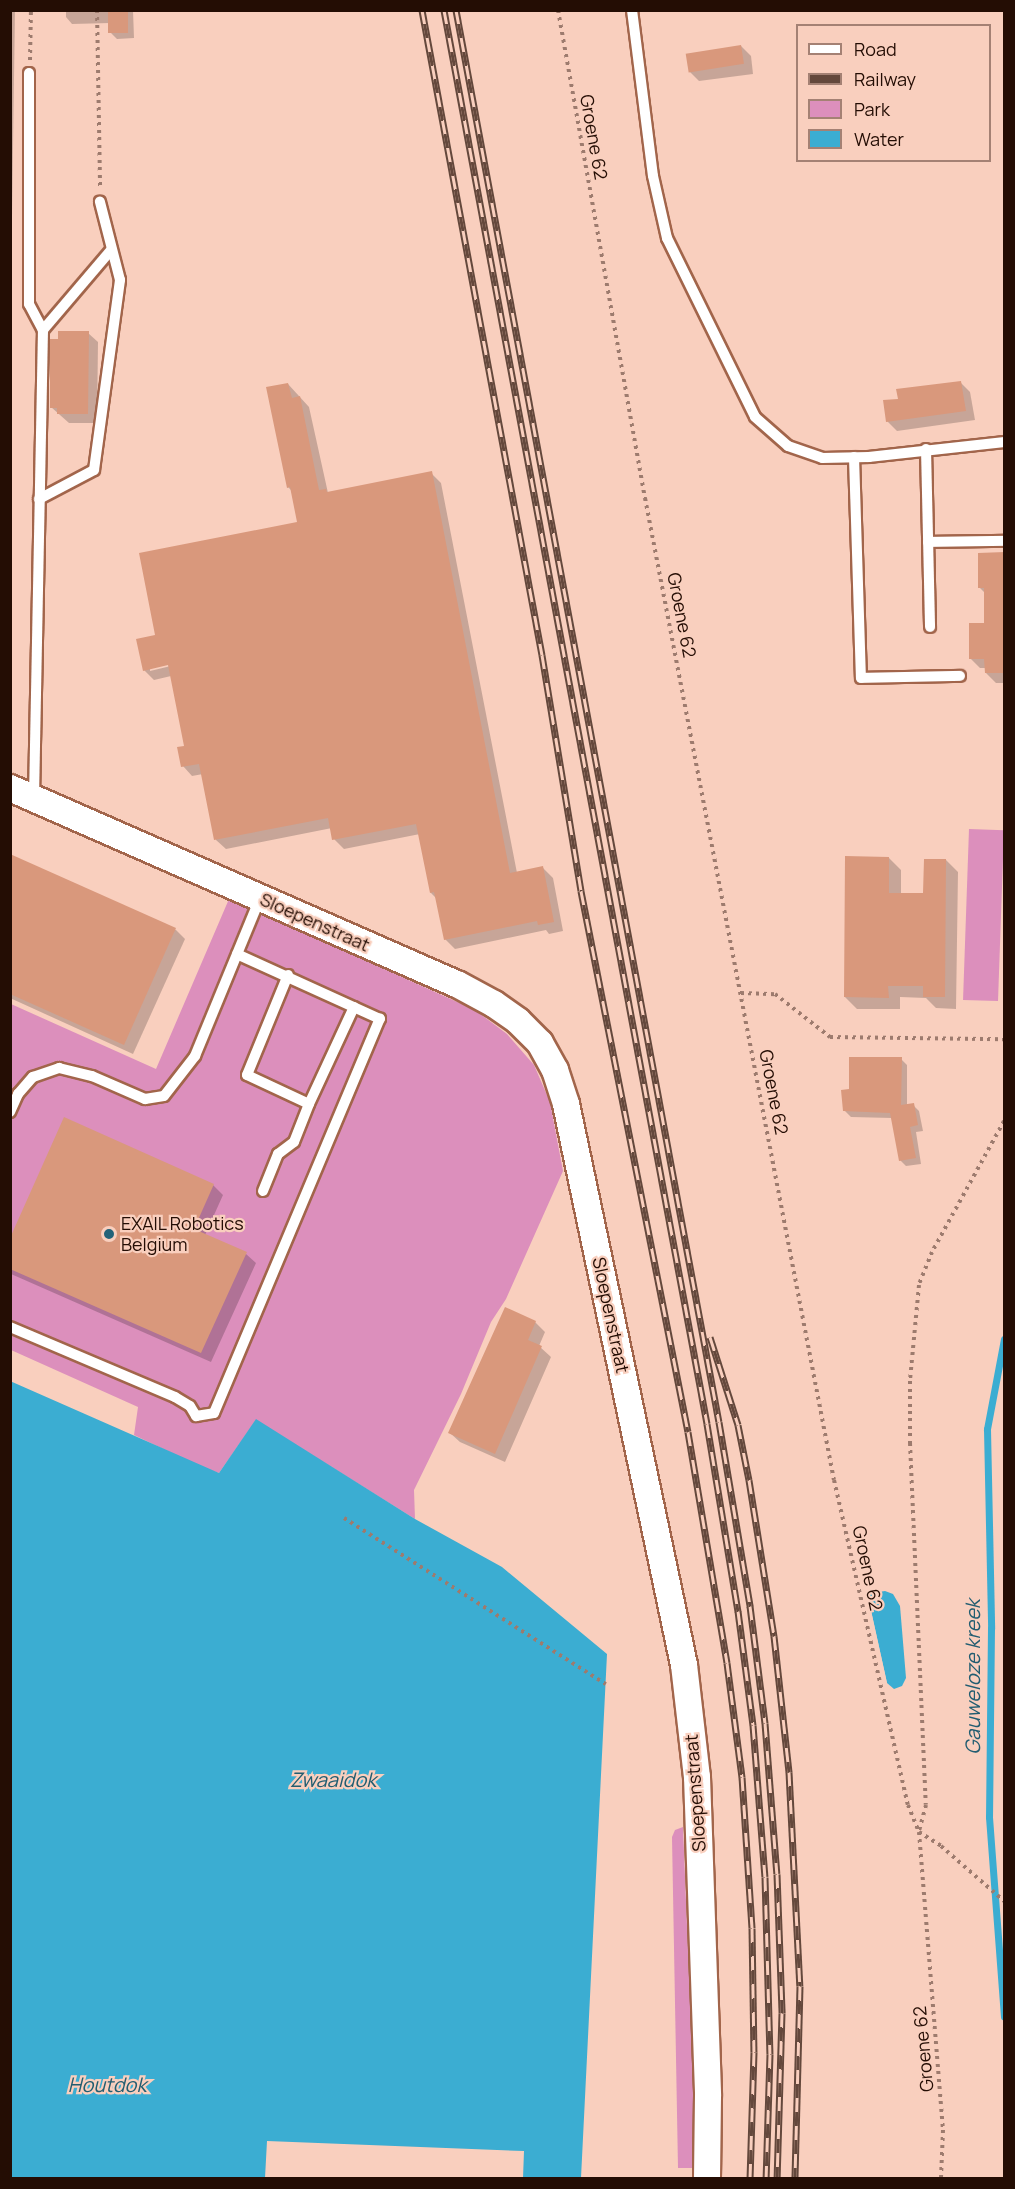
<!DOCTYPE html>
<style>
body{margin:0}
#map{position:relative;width:1015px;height:2189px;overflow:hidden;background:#f9cfbe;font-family:Manrope,sans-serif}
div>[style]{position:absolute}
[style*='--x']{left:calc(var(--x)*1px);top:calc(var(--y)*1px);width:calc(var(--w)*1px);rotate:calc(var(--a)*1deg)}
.green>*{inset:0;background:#dc8fbc;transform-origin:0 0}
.water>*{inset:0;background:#3badd2}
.pier>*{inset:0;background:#f9cfbe}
.shadow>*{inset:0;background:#0003}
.stream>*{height:7px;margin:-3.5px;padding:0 3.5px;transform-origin:3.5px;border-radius:3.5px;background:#3badd2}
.building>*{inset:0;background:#d9987c;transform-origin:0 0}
.path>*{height:4px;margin-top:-2px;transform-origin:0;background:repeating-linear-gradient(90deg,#9d7b6e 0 3px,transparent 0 7.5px)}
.roads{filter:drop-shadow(2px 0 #a2654b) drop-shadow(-2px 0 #a2654b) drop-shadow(0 2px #a2654b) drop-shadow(0 -2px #a2654b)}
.service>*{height:10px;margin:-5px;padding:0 5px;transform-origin:5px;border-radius:5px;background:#fff}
.tertiary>*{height:26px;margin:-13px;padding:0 13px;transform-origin:13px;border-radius:13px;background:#fff}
.rail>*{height:7px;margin-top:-3.5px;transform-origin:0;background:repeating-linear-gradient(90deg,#f9cfbe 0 14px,#64483c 0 28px);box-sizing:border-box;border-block:2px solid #64483c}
.dots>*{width:16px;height:16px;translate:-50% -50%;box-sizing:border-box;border:3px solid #f9cfbe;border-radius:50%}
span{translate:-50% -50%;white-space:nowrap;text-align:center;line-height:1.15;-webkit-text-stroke:4.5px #f9cfbe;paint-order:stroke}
.street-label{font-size:18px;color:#240d04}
.poi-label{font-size:18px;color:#240d04}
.left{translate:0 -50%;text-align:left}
.water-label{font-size:20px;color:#225d71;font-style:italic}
.frame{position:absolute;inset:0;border:12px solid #240d04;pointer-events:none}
.legend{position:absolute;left:796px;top:24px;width:195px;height:138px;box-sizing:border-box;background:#f9cfbe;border:2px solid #a48174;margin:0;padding:8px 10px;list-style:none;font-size:18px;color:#240d04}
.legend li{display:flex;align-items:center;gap:12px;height:30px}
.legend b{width:30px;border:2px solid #a48174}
</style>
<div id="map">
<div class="green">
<div style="left:969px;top:829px;width:35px;height:171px;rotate:2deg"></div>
<div style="clip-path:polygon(229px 899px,475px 1010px,507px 1034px,534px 1065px,550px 1102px,563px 1171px,506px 1299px,491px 1322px,461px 1394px,414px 1490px,415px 1519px,256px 1420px,219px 1473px,201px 1467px,134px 1435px,138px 1407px,11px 1350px,11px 1004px,156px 1069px)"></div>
<div style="clip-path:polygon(683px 1827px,694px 2096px,694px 2168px,678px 2168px,672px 1837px,675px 1830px)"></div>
</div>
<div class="water">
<div style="clip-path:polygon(10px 1381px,219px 1473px,256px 1419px,415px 1519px,502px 1567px,607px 1654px,581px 2178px,523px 2178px,524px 2151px,267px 2141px,265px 2178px,11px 2178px)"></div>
<div style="clip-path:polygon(885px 1591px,893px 1594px,900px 1606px,906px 1678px,902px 1686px,894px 1689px,887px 1683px,868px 1597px,872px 1593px)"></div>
</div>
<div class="pier">
<div style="clip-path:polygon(868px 1597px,887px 1683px,885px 1684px,865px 1598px)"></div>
</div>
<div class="shadow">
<div style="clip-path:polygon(10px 10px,15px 10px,10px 354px)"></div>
<div style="clip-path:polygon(66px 10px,133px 10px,134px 38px,117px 39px,111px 33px,110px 23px,72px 24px,66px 17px)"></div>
<div style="clip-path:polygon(741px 46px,751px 56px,753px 74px,699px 81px,689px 71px)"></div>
<div style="clip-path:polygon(88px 333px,98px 342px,97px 423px,69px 423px,51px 407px)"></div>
<div style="clip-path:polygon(960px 382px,970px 392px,975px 420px,897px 431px,887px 421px,899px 400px)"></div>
<div style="clip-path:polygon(evenodd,288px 384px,309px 407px,328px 493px,431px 473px,441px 483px,517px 873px,543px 868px,553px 878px,563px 931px,549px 934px,546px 930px,455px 949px,445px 939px,437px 899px,431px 893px,420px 834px,344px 849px,334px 839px,332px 828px,226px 849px,216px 840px,203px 774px,192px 776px,183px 766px,185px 747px,171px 676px,154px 680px,144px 670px,157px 636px,299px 524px,293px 492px,288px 487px,288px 384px,175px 662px,175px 665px,150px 671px,150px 668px,175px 662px)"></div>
<div style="clip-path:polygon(1004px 554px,1004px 683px,996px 683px,986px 673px,986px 668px,980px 668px,970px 658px,986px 624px,985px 593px,979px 587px)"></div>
<div style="clip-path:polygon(10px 856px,176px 930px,185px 939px,133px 1054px,10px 998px)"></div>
<div style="clip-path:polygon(889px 858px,901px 870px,901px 895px,925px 895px,946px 860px,958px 872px,956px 1009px,936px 1008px,926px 998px,900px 997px,900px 1009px,857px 1009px,845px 997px)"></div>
<div style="clip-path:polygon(901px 1059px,907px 1065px,907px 1106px,913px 1105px,919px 1111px,923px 1131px,916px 1132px,921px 1164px,906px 1166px,900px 1160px,892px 1118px,851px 1117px,845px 1111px,851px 1090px)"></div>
<div style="clip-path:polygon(213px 1185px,223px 1195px,205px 1235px,246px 1254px,256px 1263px,211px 1362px,11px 1274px,10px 1242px)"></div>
<div style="clip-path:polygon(535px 1322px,545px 1332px,539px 1346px,551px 1357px,505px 1462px,460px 1442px,450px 1433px)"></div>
</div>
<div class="stream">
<div style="--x:1004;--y:1339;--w:92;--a:100.7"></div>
<div style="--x:987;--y:1429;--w:199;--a:88.8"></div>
<div style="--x:991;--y:1628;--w:189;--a:90.6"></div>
<div style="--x:989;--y:1817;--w:200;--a:85.7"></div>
</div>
<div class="building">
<div style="left:108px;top:10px;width:20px;height:23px"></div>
<div style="left:741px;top:45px;width:19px;height:56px;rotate:81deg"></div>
<div style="clip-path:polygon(58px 331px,89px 331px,88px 414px,57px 414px,57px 408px,50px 408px,50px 339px,58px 339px)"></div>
<div style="clip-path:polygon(961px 381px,966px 411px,886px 422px,883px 400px,898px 399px,896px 389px)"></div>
<div style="clip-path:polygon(288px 383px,292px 398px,300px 396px,319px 490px,326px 489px,327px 492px,432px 471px,510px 873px,543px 866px,554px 922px,538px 925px,537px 921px,444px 940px,434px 892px,430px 893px,416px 824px,332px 840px,328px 818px,214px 840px,199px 764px,181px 767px,177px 747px,184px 746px,168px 665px,143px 671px,136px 639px,155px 635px,139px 553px,297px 522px,290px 487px,287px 488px,266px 387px)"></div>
<div style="clip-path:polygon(1005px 552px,1005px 673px,985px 673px,984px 659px,969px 659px,969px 623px,984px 623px,984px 588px,978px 588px,978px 553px)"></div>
<div style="clip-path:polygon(10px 854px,176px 928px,124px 1045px,10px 994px)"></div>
<div style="clip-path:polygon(845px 856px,889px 857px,889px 893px,923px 893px,924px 859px,946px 859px,945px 997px,923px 997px,923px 986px,888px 986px,889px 998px,844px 997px)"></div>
<div style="clip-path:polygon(849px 1057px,902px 1057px,901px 1105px,914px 1103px,918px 1125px,910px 1127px,916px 1158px,899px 1161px,890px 1113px,843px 1111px,841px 1090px,849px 1089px)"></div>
<div style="clip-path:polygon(64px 1117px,214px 1184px,194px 1229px,247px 1252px,201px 1353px,10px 1269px,10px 1238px)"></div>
<div style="clip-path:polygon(505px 1307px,536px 1321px,528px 1340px,542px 1346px,495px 1454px,448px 1433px)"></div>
</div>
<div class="path">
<div style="--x:97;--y:10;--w:177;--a:89"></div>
<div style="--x:558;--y:10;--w:496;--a:79.9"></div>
<div style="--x:645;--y:498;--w:1000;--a:79.11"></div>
<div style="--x:834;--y:1480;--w:333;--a:77.2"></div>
<div style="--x:908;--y:1805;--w:29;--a:68"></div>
<div style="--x:919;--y:1832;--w:299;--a:85.4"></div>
<div style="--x:943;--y:2130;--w:48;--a:92.4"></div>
<div style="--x:30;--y:60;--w:50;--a:-88.9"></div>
<div style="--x:741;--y:993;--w:34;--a:2"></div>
<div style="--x:775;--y:994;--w:70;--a:38"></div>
<div style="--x:830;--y:1037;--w:174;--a:0.7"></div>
<div style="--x:1004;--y:1121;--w:149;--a:118.8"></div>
<div style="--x:932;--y:1252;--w:35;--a:112"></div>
<div style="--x:919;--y:1285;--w:96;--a:95.4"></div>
<div style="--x:910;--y:1381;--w:62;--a:90"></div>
<div style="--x:910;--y:1443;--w:362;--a:87.5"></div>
<div style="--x:926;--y:1805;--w:28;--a:105"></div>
<div style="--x:919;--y:1832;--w:26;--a:32"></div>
<div style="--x:941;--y:1846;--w:84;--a:41.1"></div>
<div style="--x:344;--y:1518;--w:310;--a:32.4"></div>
</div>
<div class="roads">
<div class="service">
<div style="--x:632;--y:10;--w:167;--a:82.8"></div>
<div style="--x:653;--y:176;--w:64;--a:77.3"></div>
<div style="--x:667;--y:238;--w:199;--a:63.8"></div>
<div style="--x:755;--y:417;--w:44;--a:41.3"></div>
<div style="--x:788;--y:446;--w:36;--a:19"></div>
<div style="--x:822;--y:458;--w:47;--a:-1.2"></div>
<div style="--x:869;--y:457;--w:136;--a:-6.3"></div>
<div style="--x:29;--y:73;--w:231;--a:90"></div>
<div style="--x:29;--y:304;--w:30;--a:62"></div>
<div style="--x:926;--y:449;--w:178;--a:88.7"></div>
<div style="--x:854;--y:457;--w:221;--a:88.2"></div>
<div style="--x:861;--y:678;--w:99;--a:-1.2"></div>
<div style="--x:39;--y:499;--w:62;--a:-27.8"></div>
<div style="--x:94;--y:470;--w:192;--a:-82.2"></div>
<div style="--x:120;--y:280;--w:81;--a:-104.4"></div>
<div style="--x:928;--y:542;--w:76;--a:-0.8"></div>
<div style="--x:34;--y:798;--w:468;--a:-88.9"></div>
<div style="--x:43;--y:330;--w:105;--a:-49.6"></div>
<div style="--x:288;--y:975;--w:108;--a:112.3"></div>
<div style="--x:247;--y:1075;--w:68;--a:25.1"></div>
<div style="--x:309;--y:1104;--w:107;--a:-65.1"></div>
<div style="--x:10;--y:1112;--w:20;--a:-66"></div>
<div style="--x:18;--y:1094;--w:23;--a:-49"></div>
<div style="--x:33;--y:1077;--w:28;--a:-19"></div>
<div style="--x:59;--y:1068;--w:34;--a:14"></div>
<div style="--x:92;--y:1076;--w:58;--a:23.5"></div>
<div style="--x:145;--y:1099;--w:19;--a:-9"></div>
<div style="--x:164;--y:1096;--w:51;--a:-52.2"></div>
<div style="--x:195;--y:1056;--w:171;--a:-67.6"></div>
<div style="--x:263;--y:1191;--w:40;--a:-68"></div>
<div style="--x:278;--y:1154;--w:20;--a:-37"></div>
<div style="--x:294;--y:1142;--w:41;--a:-68.5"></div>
<div style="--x:10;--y:1327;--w:179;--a:23"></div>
<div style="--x:175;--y:1397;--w:17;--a:31"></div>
<div style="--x:190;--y:1406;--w:12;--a:59"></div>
<div style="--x:196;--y:1416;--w:18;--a:-9"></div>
<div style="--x:214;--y:1413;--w:428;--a:-67.2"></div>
<div style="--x:380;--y:1019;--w:157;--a:-155.6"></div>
</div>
<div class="tertiary">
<div style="--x:10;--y:788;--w:488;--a:23.7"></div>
<div style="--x:457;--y:984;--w:42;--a:28.4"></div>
<div style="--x:494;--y:1004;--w:29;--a:35"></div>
<div style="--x:518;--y:1021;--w:31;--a:45"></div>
<div style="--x:540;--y:1043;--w:31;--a:61"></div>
<div style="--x:555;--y:1070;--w:36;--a:72"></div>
<div style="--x:566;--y:1104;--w:573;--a:78.12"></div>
<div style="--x:684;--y:1665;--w:113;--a:83.4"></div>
<div style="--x:697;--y:1777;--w:319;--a:88"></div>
<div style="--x:708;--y:2096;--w:82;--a:90.7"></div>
</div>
</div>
<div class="rail">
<div style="--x:422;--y:10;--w:656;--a:79.46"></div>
<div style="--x:542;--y:655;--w:239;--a:80.6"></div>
<div style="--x:581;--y:891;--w:551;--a:78.81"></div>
<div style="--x:688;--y:1432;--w:234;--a:80.4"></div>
<div style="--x:727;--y:1663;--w:115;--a:82.5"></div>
<div style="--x:742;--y:1777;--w:151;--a:86.2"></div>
<div style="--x:752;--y:1928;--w:124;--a:89.1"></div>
<div style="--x:754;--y:2052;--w:126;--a:91.8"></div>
<div style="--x:444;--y:10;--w:1438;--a:79.46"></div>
<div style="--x:707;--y:1424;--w:190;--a:80.6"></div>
<div style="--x:738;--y:1611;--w:115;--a:82.5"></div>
<div style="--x:753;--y:1725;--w:152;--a:85.5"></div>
<div style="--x:765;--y:1877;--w:177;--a:88.4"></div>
<div style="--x:770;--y:2054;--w:124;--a:91.8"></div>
<div style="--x:456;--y:10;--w:1436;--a:79.45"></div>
<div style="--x:719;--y:1422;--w:187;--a:80.4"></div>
<div style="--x:750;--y:1606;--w:118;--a:82.7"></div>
<div style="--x:765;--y:1723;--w:151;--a:85.5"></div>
<div style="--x:777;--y:1874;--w:139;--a:87.9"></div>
<div style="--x:782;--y:2013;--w:165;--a:91.7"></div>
<div style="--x:710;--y:1337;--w:92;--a:72.3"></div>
<div style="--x:738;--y:1425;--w:56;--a:78.7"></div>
<div style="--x:749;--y:1480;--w:158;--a:80.9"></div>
<div style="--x:774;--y:1636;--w:137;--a:83.7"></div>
<div style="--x:789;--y:1772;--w:214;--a:87.1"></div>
<div style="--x:800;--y:1986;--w:192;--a:91.5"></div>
</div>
<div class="dots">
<div style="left:109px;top:1234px;background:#246379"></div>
</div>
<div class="street-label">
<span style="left:594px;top:137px;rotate:80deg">Groene 62</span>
<span style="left:682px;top:615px;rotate:79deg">Groene 62</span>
<span style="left:315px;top:922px;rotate:24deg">Sloepenstraat</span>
<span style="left:774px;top:1092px;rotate:79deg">Groene 62</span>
<span style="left:611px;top:1315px;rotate:78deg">Sloepenstraat</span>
<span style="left:868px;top:1568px;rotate:78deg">Groene 62</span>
<span style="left:695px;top:1793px;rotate:-94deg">Sloepenstraat</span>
<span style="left:923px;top:2049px;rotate:-95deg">Groene 62</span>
</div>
<div class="poi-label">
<span class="left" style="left:121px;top:1234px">EXAIL Robotics<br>Belgium</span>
</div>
<div class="water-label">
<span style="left:972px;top:1677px;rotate:-90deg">Gauweloze kreek</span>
<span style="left:333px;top:1779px">Zwaaidok</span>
<span style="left:107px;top:2084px">Houtdok</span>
</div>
<div class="frame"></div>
<ul class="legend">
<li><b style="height:8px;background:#fff"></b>Road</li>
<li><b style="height:8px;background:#64483c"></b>Railway</li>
<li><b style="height:16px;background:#dc8fbc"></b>Park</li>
<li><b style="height:16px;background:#3badd2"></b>Water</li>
</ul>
</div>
